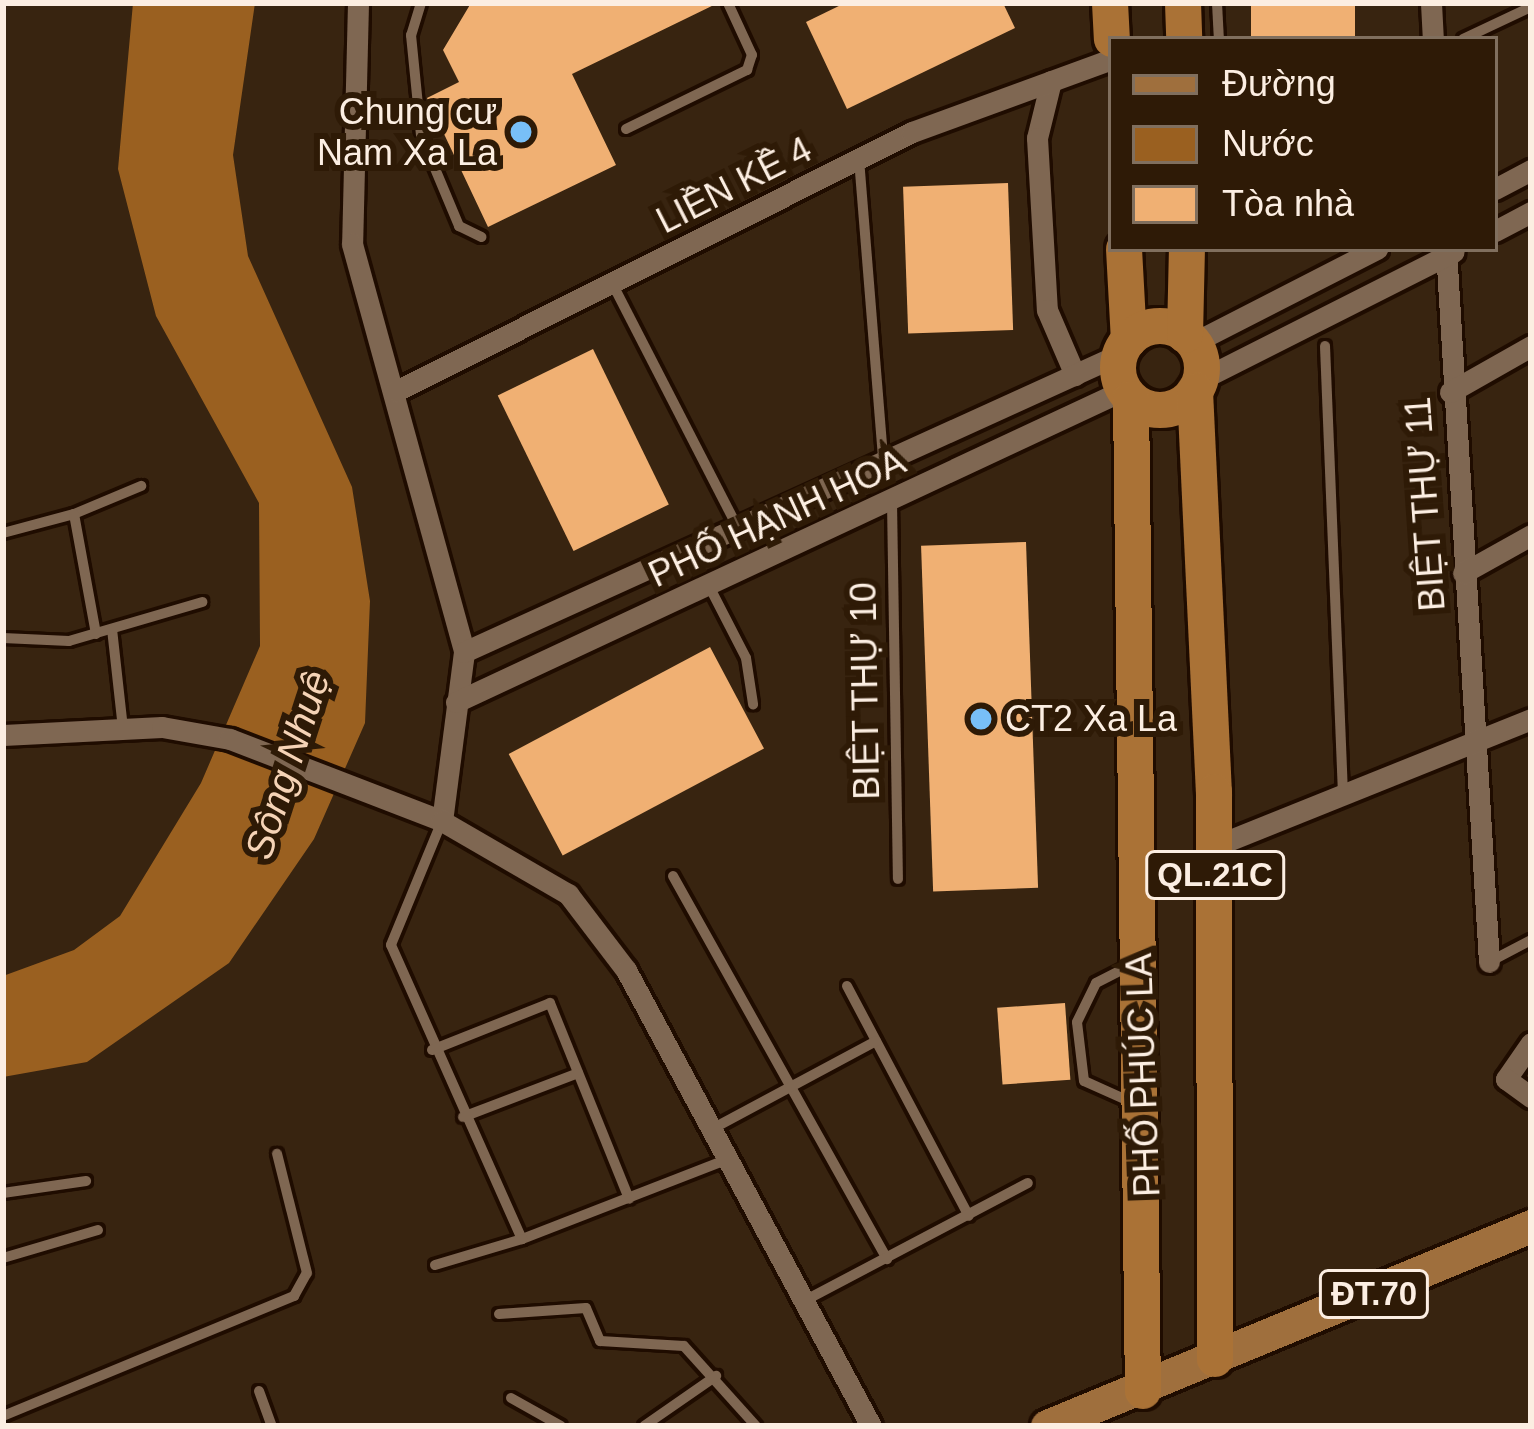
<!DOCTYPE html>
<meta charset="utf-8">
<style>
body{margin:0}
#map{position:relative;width:1534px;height:1429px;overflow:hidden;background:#382410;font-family:Helvetica,sans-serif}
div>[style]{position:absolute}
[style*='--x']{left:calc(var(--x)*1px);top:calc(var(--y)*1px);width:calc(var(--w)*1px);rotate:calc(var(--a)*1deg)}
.water>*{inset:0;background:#9a6020}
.building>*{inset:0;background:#f0b073;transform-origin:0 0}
.roads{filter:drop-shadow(3px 0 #1f0c00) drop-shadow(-3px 0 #1f0c00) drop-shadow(0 3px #1f0c00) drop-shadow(0 -3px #1f0c00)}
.service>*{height:10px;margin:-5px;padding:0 5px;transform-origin:5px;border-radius:5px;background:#7f6752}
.minor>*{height:21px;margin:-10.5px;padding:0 10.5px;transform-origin:10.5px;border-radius:10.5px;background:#7f6752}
.primary>*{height:33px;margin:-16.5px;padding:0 16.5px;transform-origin:16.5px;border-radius:16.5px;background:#9f6f3d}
.trunk>*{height:36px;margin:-18px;padding:0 18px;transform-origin:18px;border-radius:18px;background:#aa7236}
.trunk>.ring{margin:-18px;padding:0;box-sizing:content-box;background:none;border:36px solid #aa7236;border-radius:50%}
.dots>*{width:33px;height:33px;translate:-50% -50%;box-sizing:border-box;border:6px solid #2e1a06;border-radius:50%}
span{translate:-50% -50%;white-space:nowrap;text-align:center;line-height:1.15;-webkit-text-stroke:12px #2e1a06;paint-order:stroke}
.shield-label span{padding:3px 9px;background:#2e1a06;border:3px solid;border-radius:9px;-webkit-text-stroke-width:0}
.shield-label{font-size:33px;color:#fceee2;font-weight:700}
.poi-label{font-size:36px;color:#fceee2}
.right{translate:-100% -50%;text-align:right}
.left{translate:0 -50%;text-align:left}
.street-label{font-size:36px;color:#fceee2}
.water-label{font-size:39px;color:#f5d3b6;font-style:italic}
.frame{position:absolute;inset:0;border:6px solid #fceee2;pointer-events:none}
.legend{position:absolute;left:1108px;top:36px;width:390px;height:216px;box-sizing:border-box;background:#2e1a06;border:3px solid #806f5e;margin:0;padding:15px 21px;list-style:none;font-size:36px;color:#fceee2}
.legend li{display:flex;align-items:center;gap:24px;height:60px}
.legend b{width:60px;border:3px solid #806f5e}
</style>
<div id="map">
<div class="water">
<div style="clip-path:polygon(133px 3px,255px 3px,233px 155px,248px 256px,352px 487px,370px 601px,365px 723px,314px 839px,229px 963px,87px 1062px,3px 1077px,3px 976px,74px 950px,120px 916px,201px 783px,260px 646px,259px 503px,156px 316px,118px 169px)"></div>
</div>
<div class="building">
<div style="clip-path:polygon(471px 3px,718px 3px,572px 74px,616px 165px,488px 227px,427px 98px,459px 82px,443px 50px)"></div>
<div style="clip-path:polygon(845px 3px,1003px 3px,1015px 28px,847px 109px,806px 22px)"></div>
<div style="left:1251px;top:3px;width:104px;height:36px"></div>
<div style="left:1008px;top:183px;width:147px;height:105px;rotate:88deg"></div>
<div style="left:593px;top:349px;width:173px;height:106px;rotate:64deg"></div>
<div style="left:1026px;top:542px;width:346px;height:105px;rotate:88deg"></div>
<div style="left:710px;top:647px;width:115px;height:228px;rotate:62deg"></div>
<div style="left:1065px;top:1003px;width:77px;height:68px;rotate:86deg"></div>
</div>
<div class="roads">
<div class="service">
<div style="--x:421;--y:3;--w:34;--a:107"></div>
<div style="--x:411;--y:35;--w:100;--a:84.3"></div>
<div style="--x:421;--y:135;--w:99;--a:67.3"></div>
<div style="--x:459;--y:226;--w:25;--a:26"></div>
<div style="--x:1217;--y:3;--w:36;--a:87"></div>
<div style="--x:1463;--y:39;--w:75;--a:-25.2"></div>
<div style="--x:626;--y:129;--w:135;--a:-26"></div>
<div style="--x:747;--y:70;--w:16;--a:-72"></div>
<div style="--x:752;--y:55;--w:57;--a:-114.8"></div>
<div style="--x:859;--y:159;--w:302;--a:85.4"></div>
<div style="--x:612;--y:283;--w:276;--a:62.8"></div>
<div style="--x:1325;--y:346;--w:450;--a:87.7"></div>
<div style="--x:892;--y:502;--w:377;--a:89.1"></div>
<div style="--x:74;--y:514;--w:73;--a:-22.7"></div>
<div style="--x:3;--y:533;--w:73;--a:-15"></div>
<div style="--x:74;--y:514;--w:122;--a:79.6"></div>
<div style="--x:709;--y:586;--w:81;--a:62.8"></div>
<div style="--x:746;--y:658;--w:47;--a:81.3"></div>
<div style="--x:112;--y:629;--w:101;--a:83.7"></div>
<div style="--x:3;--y:638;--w:66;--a:2.6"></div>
<div style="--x:69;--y:641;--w:139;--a:-16.3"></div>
<div style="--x:442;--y:821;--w:134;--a:112.4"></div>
<div style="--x:391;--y:945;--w:322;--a:66"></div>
<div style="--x:522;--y:1239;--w:221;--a:-21.2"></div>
<div style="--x:673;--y:876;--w:439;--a:60.8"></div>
<div style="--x:1491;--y:961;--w:45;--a:-27.7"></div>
<div style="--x:847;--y:986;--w:260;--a:62.1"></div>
<div style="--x:432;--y:1050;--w:127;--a:-21.7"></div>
<div style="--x:550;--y:1003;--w:211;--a:68"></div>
<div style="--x:1131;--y:1102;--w:51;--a:-155.9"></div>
<div style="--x:1084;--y:1081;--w:59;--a:-96.8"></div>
<div style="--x:1077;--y:1022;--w:43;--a:-64"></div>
<div style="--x:1096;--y:983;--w:39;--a:-27"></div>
<div style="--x:463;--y:1117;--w:123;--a:-20.9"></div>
<div style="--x:712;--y:1129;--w:186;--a:-28.2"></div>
<div style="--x:3;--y:1193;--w:84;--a:-8.2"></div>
<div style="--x:3;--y:1258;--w:99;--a:-16.4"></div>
<div style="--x:435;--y:1265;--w:91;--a:-16.6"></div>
<div style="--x:804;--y:1301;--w:253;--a:-27.8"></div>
<div style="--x:499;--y:1314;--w:87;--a:-3.9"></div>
<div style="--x:586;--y:1308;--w:36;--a:67"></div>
<div style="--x:600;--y:1341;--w:84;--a:3.4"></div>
<div style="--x:684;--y:1346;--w:108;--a:48"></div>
<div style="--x:259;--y:1391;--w:37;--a:70"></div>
<div style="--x:511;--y:1398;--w:57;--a:29.2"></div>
<div style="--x:3;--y:1416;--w:315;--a:-22.4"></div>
<div style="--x:294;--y:1296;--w:26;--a:-61"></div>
<div style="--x:307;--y:1273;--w:123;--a:-104.1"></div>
<div style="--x:644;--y:1426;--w:88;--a:-34.8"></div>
</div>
<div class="minor">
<div style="--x:358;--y:3;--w:241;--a:91.4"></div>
<div style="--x:352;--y:244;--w:423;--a:74.6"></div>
<div style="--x:464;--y:652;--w:170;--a:97.4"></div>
<div style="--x:1431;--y:3;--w:36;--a:87"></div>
<div style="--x:1051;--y:81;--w:59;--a:103.8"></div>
<div style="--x:1037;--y:138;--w:172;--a:86.7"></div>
<div style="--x:1047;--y:310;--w:71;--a:66.7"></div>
<div style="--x:1495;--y:189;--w:41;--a:-27.8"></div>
<div style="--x:1495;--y:231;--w:41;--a:-27.8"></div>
<div style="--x:1446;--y:249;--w:714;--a:86.55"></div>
<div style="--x:1193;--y:343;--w:207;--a:-27.1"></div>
<div style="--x:1200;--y:380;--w:284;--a:-26.8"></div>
<div style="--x:396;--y:391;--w:577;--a:-26.65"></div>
<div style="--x:912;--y:132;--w:212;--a:-20.1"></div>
<div style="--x:1450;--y:392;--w:93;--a:-29.6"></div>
<div style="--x:1463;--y:573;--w:78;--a:-29.2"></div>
<div style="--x:464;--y:652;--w:721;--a:-24.43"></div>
<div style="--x:456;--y:702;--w:737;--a:-25.04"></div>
<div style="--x:3;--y:735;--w:159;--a:-2.9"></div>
<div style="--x:162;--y:727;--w:69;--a:10"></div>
<div style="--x:230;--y:739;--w:227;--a:21.1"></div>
<div style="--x:442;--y:821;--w:146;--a:30.1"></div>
<div style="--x:568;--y:894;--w:96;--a:52.7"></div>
<div style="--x:626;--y:970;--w:518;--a:61.75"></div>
<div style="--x:1215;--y:846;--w:341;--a:-21.9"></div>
<div style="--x:1531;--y:1043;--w:44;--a:124.8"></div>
<div style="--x:1506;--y:1079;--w:31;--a:36"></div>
</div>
<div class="primary">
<div style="--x:1047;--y:1426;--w:524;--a:-22.45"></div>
</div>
<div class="trunk">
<div style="--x:1110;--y:3;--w:36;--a:87"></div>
<div style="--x:1183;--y:3;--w:36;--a:88"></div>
<div style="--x:1124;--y:249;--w:91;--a:86.9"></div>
<div class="ring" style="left:1118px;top:326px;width:48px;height:48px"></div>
<div style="--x:1185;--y:335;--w:86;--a:-88.7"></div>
<div style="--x:1195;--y:391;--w:401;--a:87.3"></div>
<div style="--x:1214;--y:792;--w:567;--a:89.9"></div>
<div style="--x:1131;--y:399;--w:992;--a:89.31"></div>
</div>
</div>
<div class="dots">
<div style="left:521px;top:132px;background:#78bff7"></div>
<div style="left:981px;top:719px;background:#78bff7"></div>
</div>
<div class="shield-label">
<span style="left:1215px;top:875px">QL.21C</span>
<span style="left:1374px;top:1294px">ĐT.70</span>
</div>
<div class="poi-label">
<span class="right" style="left:497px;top:132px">Chung cư<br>Nam Xa La</span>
<span class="left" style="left:1005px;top:719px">CT2 Xa La</span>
</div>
<div class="street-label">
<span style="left:734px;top:185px;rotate:-27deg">LIỀN KỀ 4</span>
<span style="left:1425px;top:504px;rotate:-94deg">BIỆT THỰ 11</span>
<span style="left:777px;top:518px;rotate:-25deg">PHỐ HẠNH HOA</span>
<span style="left:865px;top:691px;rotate:-91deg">BIỆT THỰ 10</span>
<span style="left:1143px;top:1075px;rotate:-92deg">PHỐ PHÚC LA</span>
</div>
<div class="water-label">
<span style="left:288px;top:765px;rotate:-72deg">Sông Nhuệ</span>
</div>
<div class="frame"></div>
<ul class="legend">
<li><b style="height:15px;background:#9f6f3d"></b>Đường</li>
<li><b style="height:33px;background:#9a6020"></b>Nước</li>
<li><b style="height:33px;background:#f0b073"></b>Tòa nhà</li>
</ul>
</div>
